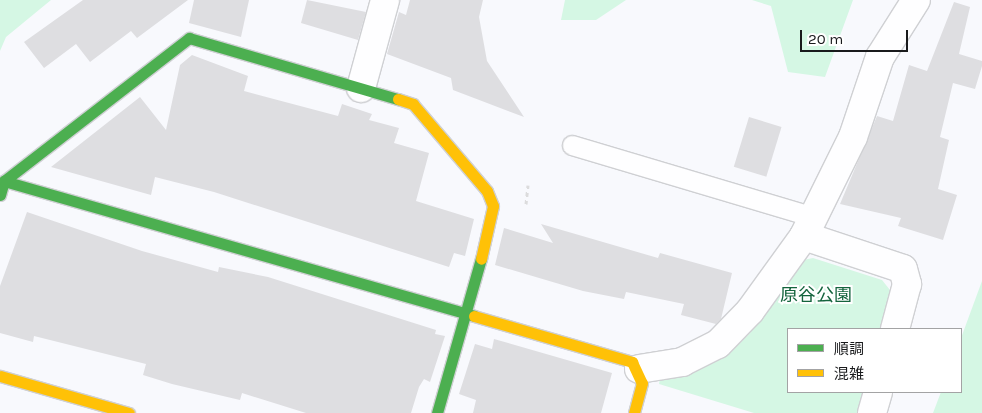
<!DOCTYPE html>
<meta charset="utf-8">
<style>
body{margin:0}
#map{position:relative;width:982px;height:413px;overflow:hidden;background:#f8f9fd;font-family:Karla,"Noto Sans JP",sans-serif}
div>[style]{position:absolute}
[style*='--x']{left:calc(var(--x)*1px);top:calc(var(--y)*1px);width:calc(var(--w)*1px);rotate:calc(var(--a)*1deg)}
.green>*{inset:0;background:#d5f7e4}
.building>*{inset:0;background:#dedee1;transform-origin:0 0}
.path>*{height:3px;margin-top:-1.5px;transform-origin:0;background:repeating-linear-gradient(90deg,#dcdcdd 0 4px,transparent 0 8px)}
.roads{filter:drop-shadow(1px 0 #cfd0d3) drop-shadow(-1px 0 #cfd0d3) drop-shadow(0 1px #cfd0d3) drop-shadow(0 -1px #cfd0d3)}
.lane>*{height:19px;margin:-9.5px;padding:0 9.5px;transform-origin:9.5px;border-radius:9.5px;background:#fefeff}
.street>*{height:28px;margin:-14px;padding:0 14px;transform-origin:14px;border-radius:14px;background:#fefeff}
.fast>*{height:11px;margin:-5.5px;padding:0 5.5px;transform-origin:5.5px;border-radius:5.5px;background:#4caf50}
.slow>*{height:11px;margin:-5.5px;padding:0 5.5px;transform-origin:5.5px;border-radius:5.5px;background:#ffc107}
span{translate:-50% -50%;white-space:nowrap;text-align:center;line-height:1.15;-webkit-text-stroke:4px #fff;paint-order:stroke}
.park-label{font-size:18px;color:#14643d}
.legend{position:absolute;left:787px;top:328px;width:175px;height:65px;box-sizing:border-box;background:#fff;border:1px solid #a3a3a4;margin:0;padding:6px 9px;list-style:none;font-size:15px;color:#191a1c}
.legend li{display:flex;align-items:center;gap:10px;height:25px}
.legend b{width:25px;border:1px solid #a3a3a4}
.scale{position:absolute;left:800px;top:30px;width:108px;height:22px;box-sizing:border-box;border:2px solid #191a1c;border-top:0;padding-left:6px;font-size:15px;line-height:18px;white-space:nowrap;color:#191a1c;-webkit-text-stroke:4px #fff;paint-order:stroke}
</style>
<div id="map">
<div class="green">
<div style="clip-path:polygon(0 0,51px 0,6px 37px,0 51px)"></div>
<div style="clip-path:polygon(565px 0,626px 0,596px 20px,561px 20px)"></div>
<div style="clip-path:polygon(752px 0,853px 0,825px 77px,788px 72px,771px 6px)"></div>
<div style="clip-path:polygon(813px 258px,882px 280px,890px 290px,882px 329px,788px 329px,788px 392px,865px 392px,859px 413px,754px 413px,659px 384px,660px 378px,734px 349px,750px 333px,798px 261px)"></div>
<div style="clip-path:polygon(982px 281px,982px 413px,933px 413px,941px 392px,961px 392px,961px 338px)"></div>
</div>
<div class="building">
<div style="clip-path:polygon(83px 0,188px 0,137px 38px,131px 31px,90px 62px,76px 44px,44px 68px,24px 42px)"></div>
<div style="clip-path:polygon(194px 0,249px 0,241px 37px,189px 23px)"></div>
<div style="clip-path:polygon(307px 0,366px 12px,358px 40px,301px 23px)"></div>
<div style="clip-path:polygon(410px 0,483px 0,479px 17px,487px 61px,524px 117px,453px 90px,451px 78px,387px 54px,399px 12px,406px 15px)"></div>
<div style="clip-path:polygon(954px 2px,970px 7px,959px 54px,982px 61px,982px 66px,975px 89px,953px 83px,940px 137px,949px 140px,938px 189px,957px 195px,943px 240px,898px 226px,901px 218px,840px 204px,877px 116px,893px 121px,909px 65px,927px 71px)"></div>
<div style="clip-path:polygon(192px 55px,248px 76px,244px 91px,338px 116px,342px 104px,372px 114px,369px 120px,399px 128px,394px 143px,429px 153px,416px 201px,474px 219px,465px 256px,454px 253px,449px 267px,214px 192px,155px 177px,151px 195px,51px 167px,140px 97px,166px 130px,180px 65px)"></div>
<div style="left:749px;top:117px;width:34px;height:52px;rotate:17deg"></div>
<div style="clip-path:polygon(27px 212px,142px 251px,218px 272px,219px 267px,268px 277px,436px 330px,435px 334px,445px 336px,430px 382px,424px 379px,419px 387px,411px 413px,306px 413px,242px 393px,240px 400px,172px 384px,143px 375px,146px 364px,34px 336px,33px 342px,0 333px,0 286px)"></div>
<div style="clip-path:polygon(541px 224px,658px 258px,660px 253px,732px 273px,721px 319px,716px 324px,681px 315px,684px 304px,626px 292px,624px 299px,583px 291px,495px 265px,504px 228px,553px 243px)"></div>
<div style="clip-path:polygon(494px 339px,612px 373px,601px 413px,473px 413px,476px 400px,459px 394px,475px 344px,492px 349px)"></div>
</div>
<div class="path">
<div style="--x:526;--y:204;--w:19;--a:-84"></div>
</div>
<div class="roads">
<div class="lane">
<div style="--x:572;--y:145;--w:252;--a:16.6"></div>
</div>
<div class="street">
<div style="--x:361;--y:88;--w:91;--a:-74.7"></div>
<div style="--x:804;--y:236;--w:104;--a:18.4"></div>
<div style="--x:903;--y:269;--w:16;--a:75"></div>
<div style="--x:907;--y:284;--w:47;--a:104.9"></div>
<div style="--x:639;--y:369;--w:44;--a:-9.2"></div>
<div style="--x:682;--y:362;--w:40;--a:-26.6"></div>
<div style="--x:718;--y:344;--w:46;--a:-45.9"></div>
<div style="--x:750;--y:311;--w:92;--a:-54.2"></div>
<div style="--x:804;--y:236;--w:110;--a:-63.7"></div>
<div style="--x:853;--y:137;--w:84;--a:-71.4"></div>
<div style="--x:880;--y:57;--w:67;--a:-57.7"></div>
<div style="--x:872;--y:413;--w:22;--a:-74"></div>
</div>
<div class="fast">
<div style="--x:4;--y:181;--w:489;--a:16"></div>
<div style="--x:0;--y:195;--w:15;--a:-74"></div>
<div style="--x:4;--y:181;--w:234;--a:-37.7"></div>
<div style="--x:189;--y:38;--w:218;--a:16.3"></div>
<div style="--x:437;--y:413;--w:160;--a:-74.1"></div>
</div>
<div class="slow">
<div style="--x:398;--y:99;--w:16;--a:18"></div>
<div style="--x:413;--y:104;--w:114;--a:49.6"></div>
<div style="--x:487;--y:191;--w:16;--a:68"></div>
<div style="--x:493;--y:206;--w:54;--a:102.8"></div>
<div style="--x:474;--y:316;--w:165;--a:16.2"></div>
<div style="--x:632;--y:362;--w:23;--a:65"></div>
<div style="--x:642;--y:383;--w:31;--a:105"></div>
<div style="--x:0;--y:376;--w:134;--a:16"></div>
</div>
</div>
<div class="park-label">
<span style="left:816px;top:295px">原谷公園</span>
</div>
<ul class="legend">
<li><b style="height:6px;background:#4caf50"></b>順調</li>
<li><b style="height:6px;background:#ffc107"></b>混雑</li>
</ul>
<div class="scale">20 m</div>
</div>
